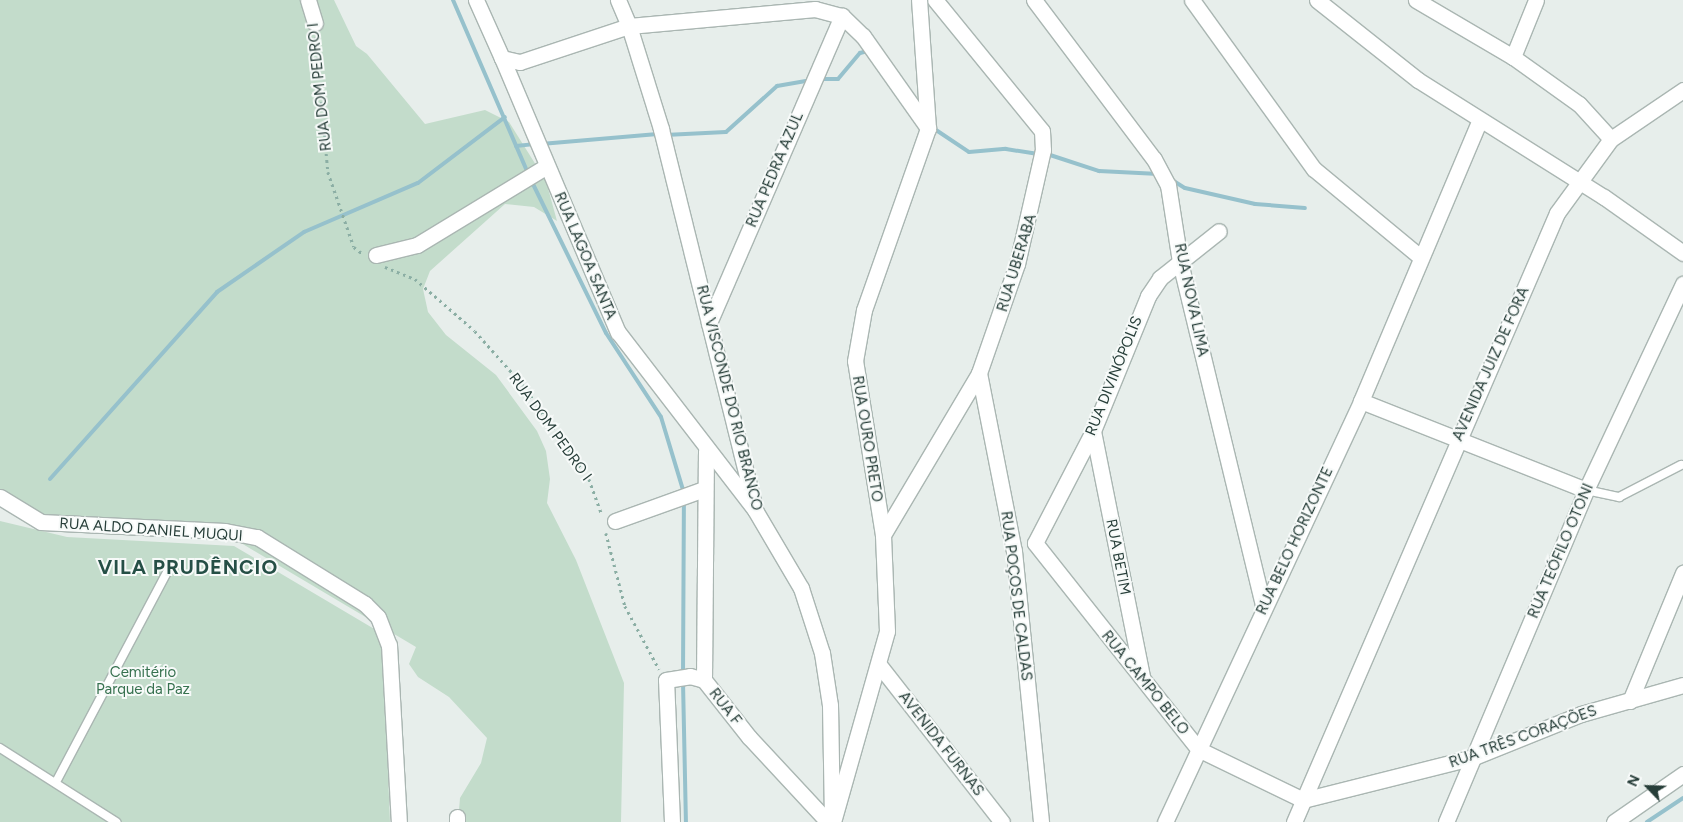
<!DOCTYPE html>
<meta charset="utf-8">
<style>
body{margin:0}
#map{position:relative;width:1683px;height:822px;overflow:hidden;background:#e7eeeb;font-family:Figtree,sans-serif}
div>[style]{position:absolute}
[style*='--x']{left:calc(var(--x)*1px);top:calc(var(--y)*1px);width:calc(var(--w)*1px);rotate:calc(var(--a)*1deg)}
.green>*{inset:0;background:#c3dccb}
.stream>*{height:4px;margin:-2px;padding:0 2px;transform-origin:2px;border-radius:2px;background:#96c1cc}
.path>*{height:2.5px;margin-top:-1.25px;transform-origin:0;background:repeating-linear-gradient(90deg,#8baea4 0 2.5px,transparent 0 6.5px)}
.roads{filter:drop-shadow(1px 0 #aab6b2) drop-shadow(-1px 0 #aab6b2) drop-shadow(0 1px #aab6b2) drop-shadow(0 -1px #aab6b2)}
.service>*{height:8px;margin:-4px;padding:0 4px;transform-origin:4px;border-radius:4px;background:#fff}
.minor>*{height:15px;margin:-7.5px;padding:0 7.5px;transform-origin:7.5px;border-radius:7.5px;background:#fff}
.tertiary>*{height:15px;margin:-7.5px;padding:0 7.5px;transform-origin:7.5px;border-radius:7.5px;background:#fff}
span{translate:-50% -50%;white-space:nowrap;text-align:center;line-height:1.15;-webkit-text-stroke:4px #f7faf9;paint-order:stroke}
.street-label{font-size:15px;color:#273e39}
.park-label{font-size:15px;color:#36714f}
.district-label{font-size:20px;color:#254f46;font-weight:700;letter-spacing:1px}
.north{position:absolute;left:1623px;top:762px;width:50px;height:50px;-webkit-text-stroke:4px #f7faf9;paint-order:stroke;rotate:294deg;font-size:14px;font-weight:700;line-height:20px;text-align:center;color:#273e39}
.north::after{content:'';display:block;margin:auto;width:18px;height:22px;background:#273e39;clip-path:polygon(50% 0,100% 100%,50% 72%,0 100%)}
</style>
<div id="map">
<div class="green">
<div style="clip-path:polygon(0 0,334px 0,356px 46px,367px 54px,425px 124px,485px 110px,509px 122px,546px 181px,557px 221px,534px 207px,505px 204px,430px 271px,423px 289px,428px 312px,446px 335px,496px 375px,537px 431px,546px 451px,550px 479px,547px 503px,576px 560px,624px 683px,621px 822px,458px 822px,460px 798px,481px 763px,487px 738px,449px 697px,418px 677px,409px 664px,416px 647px,236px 540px,178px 529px,54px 517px,19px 508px,0 492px)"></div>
<div style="clip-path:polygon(0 521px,67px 537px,234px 546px,376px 630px,383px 650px,390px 822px,0 822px)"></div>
</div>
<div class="stream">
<div style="--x:453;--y:0;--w:189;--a:66.6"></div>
<div style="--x:818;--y:79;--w:20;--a:0"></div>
<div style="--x:838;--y:79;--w:34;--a:-50"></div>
<div style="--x:860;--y:53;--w:8;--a:-14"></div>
<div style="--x:933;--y:128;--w:43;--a:33.7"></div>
<div style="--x:969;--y:152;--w:37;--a:-5"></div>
<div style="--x:1006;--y:149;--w:31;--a:9"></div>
<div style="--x:665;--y:135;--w:61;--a:-2.8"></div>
<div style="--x:726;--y:132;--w:69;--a:-42"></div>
<div style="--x:777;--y:86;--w:35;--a:-10"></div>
<div style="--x:541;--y:144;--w:117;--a:-4.9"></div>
<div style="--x:516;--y:146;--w:18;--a:-6"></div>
<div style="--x:1047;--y:154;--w:55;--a:18.1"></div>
<div style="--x:1099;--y:171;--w:60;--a:2.9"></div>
<div style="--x:531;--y:180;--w:170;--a:63.9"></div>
<div style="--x:606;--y:333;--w:100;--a:56.8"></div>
<div style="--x:661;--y:417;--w:79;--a:73.2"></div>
<div style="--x:1172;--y:180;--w:15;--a:32"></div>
<div style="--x:1185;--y:188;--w:72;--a:12.9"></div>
<div style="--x:1255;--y:204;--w:50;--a:4.6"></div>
<div style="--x:50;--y:479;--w:251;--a:-48.2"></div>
<div style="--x:217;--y:292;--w:106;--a:-34.6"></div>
<div style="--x:304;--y:232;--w:124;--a:-23.3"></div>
<div style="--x:418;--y:183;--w:109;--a:-37.2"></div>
<div style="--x:683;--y:675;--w:175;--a:-89.7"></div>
<div style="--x:683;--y:682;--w:140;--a:88.8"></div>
<div style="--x:1647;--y:822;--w:43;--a:-33.7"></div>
</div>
<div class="path">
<div style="--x:316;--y:37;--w:136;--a:84.9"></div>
<div style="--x:328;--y:172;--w:79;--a:70.9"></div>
<div style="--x:354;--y:247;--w:11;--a:38"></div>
<div style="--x:385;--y:267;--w:32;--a:22"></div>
<div style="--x:415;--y:279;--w:79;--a:40.9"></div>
<div style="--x:475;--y:331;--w:72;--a:48.4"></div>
<div style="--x:523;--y:385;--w:115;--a:54.9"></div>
<div style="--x:589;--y:479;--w:38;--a:70"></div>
<div style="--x:606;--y:533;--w:75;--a:75.4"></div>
<div style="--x:625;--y:606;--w:72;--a:61.6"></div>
</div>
<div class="roads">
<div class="service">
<div style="--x:1586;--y:490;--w:34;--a:12"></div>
<div style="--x:1619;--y:497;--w:70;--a:-27.3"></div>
<div style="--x:0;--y:748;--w:138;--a:32.5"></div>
<div style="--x:56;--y:782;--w:243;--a:-62.1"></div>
</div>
<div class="minor">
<div style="--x:308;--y:0;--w:24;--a:73"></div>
<div style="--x:618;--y:0;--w:28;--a:67"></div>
<div style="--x:629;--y:26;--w:187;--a:-5.2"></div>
<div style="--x:815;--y:9;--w:28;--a:15"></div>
<div style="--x:842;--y:16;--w:29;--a:44"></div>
<div style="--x:863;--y:36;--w:113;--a:54.8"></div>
<div style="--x:1034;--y:0;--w:199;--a:53"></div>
<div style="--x:1154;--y:159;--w:30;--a:62"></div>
<div style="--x:1168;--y:185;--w:78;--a:81.1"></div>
<div style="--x:1180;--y:262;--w:356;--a:76.4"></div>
<div style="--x:1192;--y:0;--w:208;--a:54.2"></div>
<div style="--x:1314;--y:169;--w:136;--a:39.6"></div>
<div style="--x:1317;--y:0;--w:129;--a:38.4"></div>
<div style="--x:1418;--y:80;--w:220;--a:32.2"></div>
<div style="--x:1604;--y:197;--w:97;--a:35.3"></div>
<div style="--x:1416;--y:0;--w:113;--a:30.4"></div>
<div style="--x:1513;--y:57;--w:81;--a:35.5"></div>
<div style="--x:1579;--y:104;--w:47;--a:47.6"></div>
<div style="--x:1513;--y:57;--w:61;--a:-68"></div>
<div style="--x:502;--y:58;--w:298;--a:67.1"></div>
<div style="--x:618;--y:332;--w:225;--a:52.4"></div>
<div style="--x:376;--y:255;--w:42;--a:-13.7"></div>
<div style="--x:417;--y:245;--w:152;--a:-31.3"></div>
<div style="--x:709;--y:323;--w:335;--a:-66.6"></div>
<div style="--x:979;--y:373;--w:181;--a:78.9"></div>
<div style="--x:1014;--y:551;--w:272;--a:84.3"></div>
<div style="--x:1361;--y:401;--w:242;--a:21.6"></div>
<div style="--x:1093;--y:431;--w:251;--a:78.7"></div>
<div style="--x:0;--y:497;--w:48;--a:31.4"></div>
<div style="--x:41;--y:522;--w:184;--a:2.8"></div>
<div style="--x:225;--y:531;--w:33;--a:11"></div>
<div style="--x:257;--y:537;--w:127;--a:31.8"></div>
<div style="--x:365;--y:604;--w:18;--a:45"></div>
<div style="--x:378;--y:617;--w:30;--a:69"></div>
<div style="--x:389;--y:645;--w:177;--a:86.8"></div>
<div style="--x:615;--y:521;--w:95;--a:-19.8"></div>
<div style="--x:883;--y:535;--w:188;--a:-59.3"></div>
<div style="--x:979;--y:373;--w:115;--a:-70.8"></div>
<div style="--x:1017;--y:264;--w:117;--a:-77.2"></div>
<div style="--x:1043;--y:150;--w:19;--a:-93"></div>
<div style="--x:1042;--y:131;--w:169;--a:-129.2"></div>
<div style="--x:1035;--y:543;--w:263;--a:51.6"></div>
<div style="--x:1198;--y:749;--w:117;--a:25.9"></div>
<div style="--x:1303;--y:800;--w:176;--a:-14.1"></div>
<div style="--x:1474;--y:757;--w:115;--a:-21.9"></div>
<div style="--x:1581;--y:714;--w:106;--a:-15.9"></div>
<div style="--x:1035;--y:543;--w:126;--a:-62.6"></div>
<div style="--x:1093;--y:431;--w:146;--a:-67.8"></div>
<div style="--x:1148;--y:296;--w:22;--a:-56"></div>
<div style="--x:1160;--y:278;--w:75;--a:-38.5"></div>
<div style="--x:880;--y:666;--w:198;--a:52"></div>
<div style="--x:704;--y:680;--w:229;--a:-89.5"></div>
<div style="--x:1630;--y:701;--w:139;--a:-67.5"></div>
<div style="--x:457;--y:817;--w:5;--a:90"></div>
<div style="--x:672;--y:822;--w:142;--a:-92.4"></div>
<div style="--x:666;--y:680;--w:24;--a:-9"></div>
<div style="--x:690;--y:676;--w:15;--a:16"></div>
<div style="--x:704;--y:680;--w:73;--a:51.7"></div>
<div style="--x:749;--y:737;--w:116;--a:47.1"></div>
<div style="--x:833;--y:822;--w:198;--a:-74.2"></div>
<div style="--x:887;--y:631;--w:96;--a:-92.4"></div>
<div style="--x:883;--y:535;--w:176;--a:-99.1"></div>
<div style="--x:855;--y:361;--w:52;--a:-80"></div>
<div style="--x:864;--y:310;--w:193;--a:-70.6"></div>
<div style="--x:928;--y:128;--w:128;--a:-94"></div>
<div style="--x:1165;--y:822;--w:464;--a:-65"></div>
<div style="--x:1361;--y:401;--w:304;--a:-67.1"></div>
<div style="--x:1446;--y:822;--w:360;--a:-67.1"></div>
<div style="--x:1586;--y:490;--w:228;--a:-64.8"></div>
<div style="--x:1614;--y:822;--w:84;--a:-34.8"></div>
</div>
<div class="tertiary">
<div style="--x:476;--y:0;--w:64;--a:65.9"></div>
<div style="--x:502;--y:58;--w:18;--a:13"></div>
<div style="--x:520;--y:62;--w:115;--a:-18.3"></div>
<div style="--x:629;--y:26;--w:108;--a:72.7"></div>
<div style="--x:661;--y:129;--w:392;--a:76.1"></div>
<div style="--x:755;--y:510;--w:91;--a:59.5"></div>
<div style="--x:801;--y:588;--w:68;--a:72.1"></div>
<div style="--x:822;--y:653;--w:53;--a:81.3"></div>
<div style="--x:830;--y:705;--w:117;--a:89"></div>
<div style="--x:1294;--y:822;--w:663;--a:-66.64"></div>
<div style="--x:1557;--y:213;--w:92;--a:-53.9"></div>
<div style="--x:1611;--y:139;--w:87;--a:-34.2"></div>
</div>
</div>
<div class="street-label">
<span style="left:320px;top:87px;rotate:-96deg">RUA DOM PEDRO I</span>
<span style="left:775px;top:170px;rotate:-67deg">RUA PEDRA AZUL</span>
<span style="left:585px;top:256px;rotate:67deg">RUA LAGOA SANTA</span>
<span style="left:1017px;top:263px;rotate:-73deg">RUA UBERABA</span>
<span style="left:1191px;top:300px;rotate:78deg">RUA NOVA LIMA</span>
<span style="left:1491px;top:364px;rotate:-66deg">AVENIDA JUIZ DE FORA</span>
<span style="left:1114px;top:376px;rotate:-68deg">RUA DIVINÓPOLIS</span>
<span style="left:729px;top:398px;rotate:76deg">RUA VISCONDE DO RIO BRANCO</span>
<span style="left:550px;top:427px;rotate:54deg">RUA DOM PEDRO I</span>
<span style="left:867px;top:439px;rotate:81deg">RUA OURO PRETO</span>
<span style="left:151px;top:530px;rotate:4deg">RUA ALDO DANIEL MUQUI</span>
<span style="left:1295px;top:541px;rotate:-65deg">RUA BELO HORIZONTE</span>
<span style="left:1561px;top:551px;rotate:-67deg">RUA TEÓFILO OTONI</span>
<span style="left:1118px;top:557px;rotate:79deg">RUA BETIM</span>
<span style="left:1016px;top:596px;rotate:83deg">RUA POÇOS DE CALDAS</span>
<span style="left:1145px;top:683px;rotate:51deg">RUA CAMPO BELO</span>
<span style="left:725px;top:707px;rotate:52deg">RUA F</span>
<span style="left:1523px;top:737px;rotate:-20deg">RUA TRÊS CORAÇÕES</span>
<span style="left:941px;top:744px;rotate:52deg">AVENIDA FURNAS</span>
</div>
<div class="park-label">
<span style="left:143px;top:681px">Cemitério<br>Parque da Paz</span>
</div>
<div class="district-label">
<span style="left:188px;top:567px">VILA PRUDÊNCIO</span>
</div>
<div class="north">N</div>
</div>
